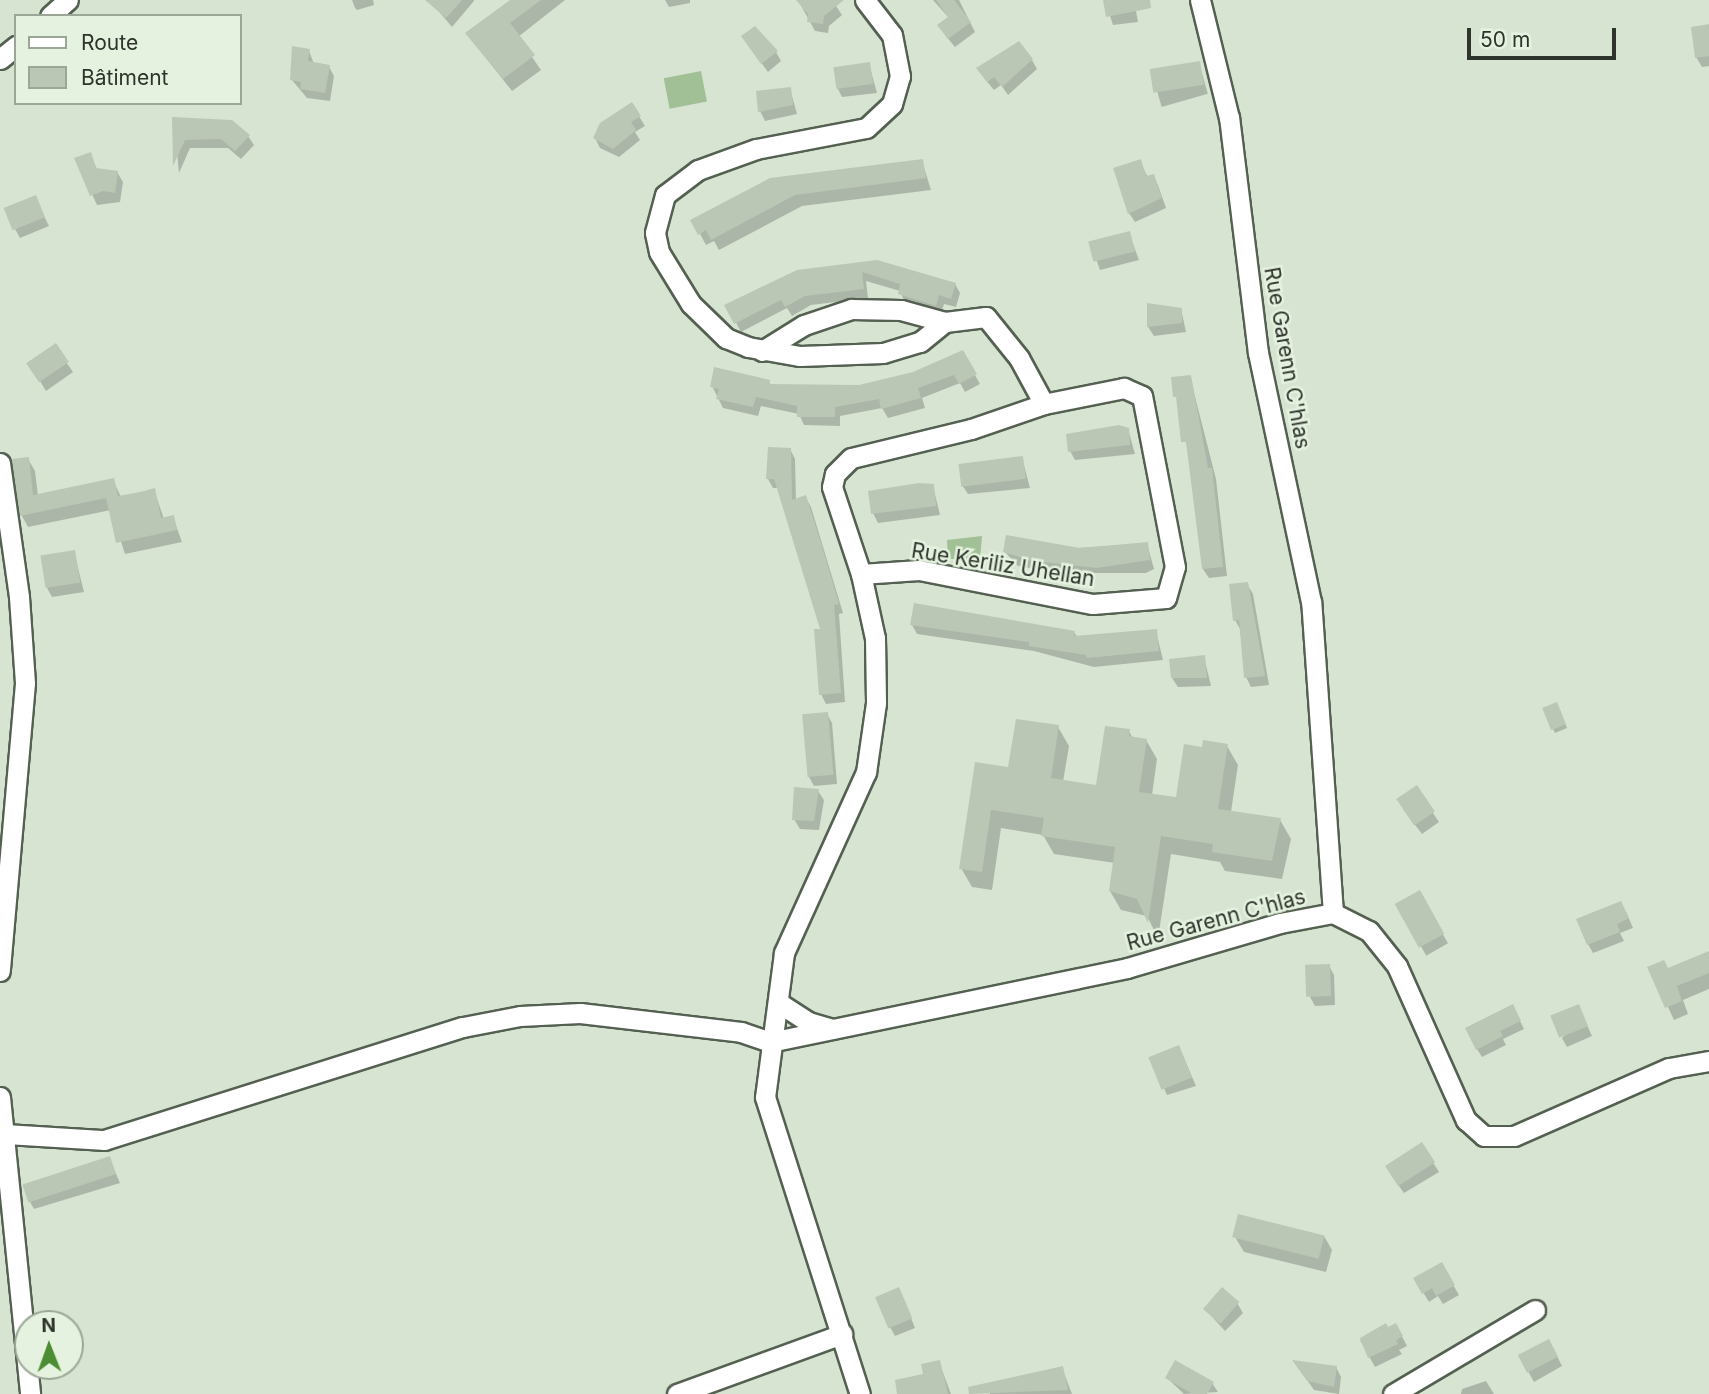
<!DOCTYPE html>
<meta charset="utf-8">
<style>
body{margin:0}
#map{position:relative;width:1709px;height:1394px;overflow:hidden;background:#d7e4d2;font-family:Inter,sans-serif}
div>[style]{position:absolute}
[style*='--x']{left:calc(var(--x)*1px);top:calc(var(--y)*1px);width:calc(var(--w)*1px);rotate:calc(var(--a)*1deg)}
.green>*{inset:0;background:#a1c096;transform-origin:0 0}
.shadow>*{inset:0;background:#0003;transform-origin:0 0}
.building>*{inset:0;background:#bac7b5;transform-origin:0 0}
.roads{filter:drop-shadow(2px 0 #546051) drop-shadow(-2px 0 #546051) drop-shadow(0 2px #546051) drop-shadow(0 -2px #546051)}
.minor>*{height:19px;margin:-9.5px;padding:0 9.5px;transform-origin:9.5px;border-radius:9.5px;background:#fff}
span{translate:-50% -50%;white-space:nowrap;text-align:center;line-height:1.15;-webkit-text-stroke:5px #e4f2df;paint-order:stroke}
.street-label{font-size:21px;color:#2e332c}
.legend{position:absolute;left:14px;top:14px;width:228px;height:91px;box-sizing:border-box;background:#e4f2df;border:2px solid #9ba697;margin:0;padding:9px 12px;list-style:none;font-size:21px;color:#2e332c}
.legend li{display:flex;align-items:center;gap:14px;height:35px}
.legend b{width:35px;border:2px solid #9ba697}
.north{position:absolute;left:14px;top:1310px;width:70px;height:70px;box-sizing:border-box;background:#e4f2df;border:2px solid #9ba697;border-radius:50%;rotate:359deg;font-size:19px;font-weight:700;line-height:28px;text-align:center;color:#2e332c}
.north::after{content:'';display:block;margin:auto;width:24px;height:32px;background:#4b8d30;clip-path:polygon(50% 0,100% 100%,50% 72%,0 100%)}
.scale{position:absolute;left:1467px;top:28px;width:149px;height:32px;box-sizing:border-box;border:4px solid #2e332c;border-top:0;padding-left:9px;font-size:21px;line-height:24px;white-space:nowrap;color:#2e332c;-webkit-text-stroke:5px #e4f2df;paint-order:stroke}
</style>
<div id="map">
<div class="green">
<div style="left:701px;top:71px;width:31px;height:38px;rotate:79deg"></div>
<div style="clip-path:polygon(982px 536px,980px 559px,948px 559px,947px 540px)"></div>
</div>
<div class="shadow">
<div style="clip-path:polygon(347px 0,355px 8px,352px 0,373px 0,374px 5px,357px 10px)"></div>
<div style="clip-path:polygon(443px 0,474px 0,474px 1px,452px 27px,436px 8px)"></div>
<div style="clip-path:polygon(514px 0,565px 0,518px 37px,541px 70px,512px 91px,467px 34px)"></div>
<div style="clip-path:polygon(665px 0,690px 0,690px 3px,669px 7px)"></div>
<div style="clip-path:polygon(798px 0,832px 0,842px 15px,829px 26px,828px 33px,815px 31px)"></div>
<div style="clip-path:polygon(933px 0,959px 0,975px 32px,955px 47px,945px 35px,949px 18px)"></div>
<div style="clip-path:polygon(1105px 0,1134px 0,1138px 22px,1113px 25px)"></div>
<div style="clip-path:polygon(1709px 26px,1709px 66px,1702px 67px,1696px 57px)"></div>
<div style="clip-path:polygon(749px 46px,776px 52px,781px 61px,768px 72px)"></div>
<div style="clip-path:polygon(309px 51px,314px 64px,329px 67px,334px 76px,330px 101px,307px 98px,292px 80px)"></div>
<div style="clip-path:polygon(1032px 60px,1037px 69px,1008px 95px,1001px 85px,994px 90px,984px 78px)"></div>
<div style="left:1199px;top:63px;width:32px;height:48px;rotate:74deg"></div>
<div style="clip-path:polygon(869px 64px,877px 93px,842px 97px,837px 87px)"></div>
<div style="clip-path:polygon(790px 89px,797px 114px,765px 121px,760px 111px)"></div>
<div style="clip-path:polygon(632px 105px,645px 126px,635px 132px,640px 140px,619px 157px,600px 148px,595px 138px)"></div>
<div style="clip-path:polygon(174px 119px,248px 136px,254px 145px,241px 159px,228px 148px,190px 148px,179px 173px)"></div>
<div style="clip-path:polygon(90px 154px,97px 169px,117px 172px,123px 182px,120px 202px,97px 205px,76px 159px)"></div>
<div style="clip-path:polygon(922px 161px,931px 190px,802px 206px,719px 250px,714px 241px,706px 245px,693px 221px)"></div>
<div style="clip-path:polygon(1140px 161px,1148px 178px,1153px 176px,1158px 185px,1166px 208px,1135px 222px,1129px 213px)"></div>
<div style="clip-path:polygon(38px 204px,49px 226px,20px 238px,15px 229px)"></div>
<div style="clip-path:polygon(1129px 233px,1139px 260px,1100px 270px,1090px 242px)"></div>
<div style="clip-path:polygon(877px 262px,955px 284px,960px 293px,956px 307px,944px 304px,941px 314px,905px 303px,900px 291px,866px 281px,868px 298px,811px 305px,792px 316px,787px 308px,741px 332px,727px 306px)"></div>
<div style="clip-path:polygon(1181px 309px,1186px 332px,1154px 336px,1148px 327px)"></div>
<div style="clip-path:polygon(55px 346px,73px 372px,46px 391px,35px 373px)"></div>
<div style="clip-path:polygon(962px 352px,980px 384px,965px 392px,960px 383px,922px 398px,925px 408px,888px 418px,882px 408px,840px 416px,840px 426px,804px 425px,799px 414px,761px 406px,758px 416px,723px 408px,712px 386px,769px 382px,771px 385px,859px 387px,913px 374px)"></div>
<div style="clip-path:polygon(1190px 377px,1216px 479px,1227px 576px,1209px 578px,1203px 569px,1188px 451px,1173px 378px)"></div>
<div style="clip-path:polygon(1128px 429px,1135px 454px,1075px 460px,1070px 451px)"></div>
<div style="clip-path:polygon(790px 449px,795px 459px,796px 501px,806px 498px,811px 507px,843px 613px,839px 614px,845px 702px,826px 704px,821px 694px,822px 631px,779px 488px,773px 488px,768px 479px)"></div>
<div style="clip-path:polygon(1022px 458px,1030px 488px,968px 494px,962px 485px)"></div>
<div style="clip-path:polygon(28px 459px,35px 471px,38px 496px,113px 480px,121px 497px,154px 490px,164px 519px,173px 517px,182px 542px,125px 554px,111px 510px,28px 527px,22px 516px,13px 461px)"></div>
<div style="clip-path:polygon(933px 486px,940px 515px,878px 523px,873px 513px)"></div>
<div style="clip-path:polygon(1147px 544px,1154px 569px,1146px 573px,1061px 573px,1018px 566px,1005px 552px)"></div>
<div style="clip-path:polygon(74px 552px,84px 592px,52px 597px,47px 588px)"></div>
<div style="clip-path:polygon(1247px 584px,1253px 594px,1269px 685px,1251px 687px,1246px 677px,1240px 629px,1235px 620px)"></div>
<div style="clip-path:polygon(912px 625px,1074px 632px,1077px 637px,1156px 631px,1163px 660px,1094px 667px,1034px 651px,917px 634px)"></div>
<div style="clip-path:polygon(1204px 657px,1211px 686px,1178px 687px,1172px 678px)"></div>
<div style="clip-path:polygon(1559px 708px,1567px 728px,1555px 733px,1553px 729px)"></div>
<div style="clip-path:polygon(827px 714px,832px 723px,837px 784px,814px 786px,809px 777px)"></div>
<div style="clip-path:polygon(1058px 727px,1069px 746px,1063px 782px,1098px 787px,1129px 731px,1133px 739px,1146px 740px,1157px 759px,1152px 795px,1177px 799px,1204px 749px,1227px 746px,1238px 765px,1231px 812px,1280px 820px,1291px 839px,1282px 879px,1225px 871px,1220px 862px,1171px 854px,1158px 938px,1147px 916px,1121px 910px,1110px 891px,1115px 863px,1054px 854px,1043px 835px,1001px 828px,992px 890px,972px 887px,961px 868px,1010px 769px)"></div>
<div style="clip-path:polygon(1416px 788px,1439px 822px,1422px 834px,1403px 809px)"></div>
<div style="clip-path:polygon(818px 791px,824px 800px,819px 830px,800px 829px,794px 819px)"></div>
<div style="left:1419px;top:893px;width:58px;height:25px;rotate:60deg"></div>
<div style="clip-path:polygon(1626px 912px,1633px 928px,1620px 933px,1624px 941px,1593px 953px,1588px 944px)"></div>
<div style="clip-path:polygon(1709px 953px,1709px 989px,1683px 1000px,1688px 1014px,1674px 1020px,1650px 968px,1668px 970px)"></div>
<div style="clip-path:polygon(1329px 966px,1334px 975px,1335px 1005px,1315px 1006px,1310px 997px)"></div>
<div style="clip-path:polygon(1517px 1015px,1524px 1029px,1503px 1039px,1506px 1045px,1482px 1057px,1477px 1049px)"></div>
<div style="clip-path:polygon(1583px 1016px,1592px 1036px,1567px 1047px,1562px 1038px)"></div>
<div style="clip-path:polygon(1183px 1056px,1196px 1086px,1167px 1095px,1151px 1058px)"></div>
<div style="clip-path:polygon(1422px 1145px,1439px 1172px,1404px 1193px,1391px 1175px)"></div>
<div style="clip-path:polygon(109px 1158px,120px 1183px,34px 1209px,29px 1200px)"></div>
<div style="clip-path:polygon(1324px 1236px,1332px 1250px,1326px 1272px,1244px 1252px,1235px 1237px)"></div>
<div style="clip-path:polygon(1441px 1264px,1459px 1295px,1443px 1304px,1438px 1296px,1429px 1302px,1415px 1279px)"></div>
<div style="clip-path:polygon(903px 1298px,915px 1328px,895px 1336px,890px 1327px)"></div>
<div style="clip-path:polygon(1237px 1303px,1243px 1313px,1225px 1331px,1205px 1309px)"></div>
<div style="clip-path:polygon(1396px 1325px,1407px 1346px,1399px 1350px,1402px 1354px,1375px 1367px,1360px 1340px,1386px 1326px,1388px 1329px)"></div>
<div style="clip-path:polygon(1554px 1350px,1562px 1366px,1534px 1382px,1519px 1355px)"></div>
<div style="clip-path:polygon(939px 1362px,951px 1394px,899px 1394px)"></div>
<div style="clip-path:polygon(1336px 1367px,1341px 1377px,1339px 1394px,1314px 1390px,1300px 1370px)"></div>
<div style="clip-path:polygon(1062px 1368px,1072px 1394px,990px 1394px,988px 1384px)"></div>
<div style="clip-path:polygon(1167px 1378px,1212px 1383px,1218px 1392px,1184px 1394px)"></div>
<div style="clip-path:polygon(1486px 1381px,1494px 1394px,1461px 1394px,1462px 1389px)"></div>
</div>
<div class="building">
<div style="clip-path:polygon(425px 0,462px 0,446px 18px)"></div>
<div style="clip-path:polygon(510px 0,541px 0,510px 23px,535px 55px,503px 79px,465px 33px)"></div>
<div style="clip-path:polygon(796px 0,844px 0,824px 16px,823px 24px,807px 22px,808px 14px)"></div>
<div style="clip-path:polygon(936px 0,954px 0,971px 22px,948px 39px,937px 25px,948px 17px)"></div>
<div style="clip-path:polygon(1103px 0,1150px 0,1151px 8px,1106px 17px)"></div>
<div style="clip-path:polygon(1709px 24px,1709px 56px,1695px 58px,1691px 27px)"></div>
<div style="clip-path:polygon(755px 26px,778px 51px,761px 64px,741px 36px)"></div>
<div style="clip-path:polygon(1019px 41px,1033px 59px,1002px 87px,994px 77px,987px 82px,976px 68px)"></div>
<div style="clip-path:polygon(292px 46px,310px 49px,308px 61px,330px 65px,325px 93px,300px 89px,301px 82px,290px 80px)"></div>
<div style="left:1200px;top:61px;width:24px;height:51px;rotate:81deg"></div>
<div style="left:870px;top:62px;width:22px;height:37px;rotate:82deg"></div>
<div style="clip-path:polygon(791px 87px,793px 105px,758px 112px,756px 91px)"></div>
<div style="clip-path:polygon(632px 102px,641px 116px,631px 122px,636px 130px,613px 149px,593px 138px,600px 123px)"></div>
<div style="clip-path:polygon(172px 117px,232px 120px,250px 135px,235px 151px,221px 139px,185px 140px,173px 166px)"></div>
<div style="clip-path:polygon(91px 152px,96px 168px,118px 171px,115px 193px,103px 191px,90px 196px,74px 158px)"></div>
<div style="clip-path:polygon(923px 159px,926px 178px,795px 195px,711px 240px,706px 230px,698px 235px,690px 220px,770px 178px)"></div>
<div style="clip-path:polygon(1141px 159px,1146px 176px,1154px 174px,1162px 198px,1128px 214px,1113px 168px)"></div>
<div style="left:36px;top:195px;width:24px;height:35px;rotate:68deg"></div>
<div style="left:1130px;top:231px;width:21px;height:43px;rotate:76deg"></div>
<div style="clip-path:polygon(877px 260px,956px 283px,951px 299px,939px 295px,936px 306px,898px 294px,900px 284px,862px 272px,864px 289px,805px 296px,785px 307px,781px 300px,734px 324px,724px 305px,797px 270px)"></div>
<div style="clip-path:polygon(1147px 303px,1182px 308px,1182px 323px,1147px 327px)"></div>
<div style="left:56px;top:343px;width:23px;height:36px;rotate:56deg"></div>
<div style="clip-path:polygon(963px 350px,977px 374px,959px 384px,954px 375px,918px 388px,921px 398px,881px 409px,879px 399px,835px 407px,835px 417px,797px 417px,797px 406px,756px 397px,753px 407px,716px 399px,719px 389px,710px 387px,714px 367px,770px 380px,769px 384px,859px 385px,913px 372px)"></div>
<div style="clip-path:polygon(1191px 375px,1208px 468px,1212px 468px,1223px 567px,1202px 569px,1186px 442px,1181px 442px,1176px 397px,1173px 397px,1171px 377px)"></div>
<div style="clip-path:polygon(1119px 425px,1129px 428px,1130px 445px,1068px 452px,1066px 434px)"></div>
<div style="clip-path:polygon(768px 447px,791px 448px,792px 500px,806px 495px,825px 556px,839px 604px,834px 605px,841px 693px,819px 695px,814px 629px,820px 629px,774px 479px,766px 479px)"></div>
<div style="left:1023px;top:456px;width:23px;height:65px;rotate:83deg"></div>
<div style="clip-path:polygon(29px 457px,33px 495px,114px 478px,118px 496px,113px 497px,140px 492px,155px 488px,161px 518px,174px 515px,177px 530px,116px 543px,106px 498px,20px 516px,11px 459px)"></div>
<div style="clip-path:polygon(919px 483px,934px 484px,936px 506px,871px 514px,868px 491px)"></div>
<div style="clip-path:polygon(1006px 535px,1080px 548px,1148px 542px,1150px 560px,1097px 568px,1033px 561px,1003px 552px)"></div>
<div style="left:75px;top:550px;width:33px;height:35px;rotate:81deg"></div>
<div style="clip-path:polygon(1248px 582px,1265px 676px,1244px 678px,1239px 620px,1233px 621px,1229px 584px)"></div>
<div style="clip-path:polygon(914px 603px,1075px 631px,1074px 636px,1157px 629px,1159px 651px,1087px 658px,1086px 655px,1029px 646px,1029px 642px,910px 625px)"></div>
<div style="clip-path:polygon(1205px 655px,1207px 678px,1171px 678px,1169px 659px)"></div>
<div style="left:1557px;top:702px;width:24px;height:16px;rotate:68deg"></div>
<div style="left:828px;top:712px;width:63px;height:26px;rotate:85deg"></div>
<div style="clip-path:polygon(1016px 719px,1059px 725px,1051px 778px,1096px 785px,1105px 726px,1130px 729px,1129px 736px,1147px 739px,1139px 792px,1176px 797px,1184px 744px,1202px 747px,1203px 740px,1228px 744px,1218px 809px,1281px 818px,1272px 861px,1212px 852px,1213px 844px,1161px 836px,1148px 923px,1137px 899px,1109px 891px,1115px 847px,1041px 836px,1044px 818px,991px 810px,982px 872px,959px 869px,975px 762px,1008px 767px)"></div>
<div style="left:1417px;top:785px;width:32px;height:25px;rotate:56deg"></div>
<div style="clip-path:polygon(794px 787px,819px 789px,814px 821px,792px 820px)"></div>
<div style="left:1420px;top:890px;width:50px;height:29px;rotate:61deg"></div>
<div style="clip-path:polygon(1621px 901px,1629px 918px,1617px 924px,1620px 932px,1587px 945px,1576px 919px)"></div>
<div style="clip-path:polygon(1709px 951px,1709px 973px,1677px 986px,1682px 1001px,1665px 1008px,1647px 967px,1664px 960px,1668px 968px)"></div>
<div style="left:1330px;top:964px;width:32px;height:25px;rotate:88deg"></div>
<div style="clip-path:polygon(1513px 1004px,1521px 1021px,1500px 1031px,1503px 1036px,1476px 1050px,1465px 1028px)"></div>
<div style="left:1579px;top:1004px;width:24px;height:31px;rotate:68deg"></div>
<div style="left:1179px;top:1045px;width:35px;height:33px;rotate:68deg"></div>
<div style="left:1422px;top:1142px;width:24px;height:44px;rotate:57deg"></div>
<div style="left:110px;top:1156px;width:19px;height:92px;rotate:72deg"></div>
<div style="left:1238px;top:1214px;width:89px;height:24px;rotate:14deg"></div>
<div style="clip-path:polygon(1442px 1262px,1455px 1285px,1436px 1296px,1432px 1288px,1422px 1294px,1413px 1278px)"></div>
<div style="left:899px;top:1287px;width:34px;height:26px;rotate:67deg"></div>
<div style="left:1222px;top:1287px;width:23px;height:29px;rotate:41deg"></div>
<div style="clip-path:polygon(1386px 1323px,1388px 1327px,1396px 1323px,1403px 1336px,1396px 1340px,1398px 1344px,1368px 1358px,1360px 1338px)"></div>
<div style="left:1549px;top:1339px;width:20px;height:35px;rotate:63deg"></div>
<div style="clip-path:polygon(940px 1360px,948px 1394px,897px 1394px,895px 1380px,923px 1374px,921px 1364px)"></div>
<div style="clip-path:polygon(1175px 1360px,1214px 1382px,1207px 1394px,1193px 1394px,1165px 1378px)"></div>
<div style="clip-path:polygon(1292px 1360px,1337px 1366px,1334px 1387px,1307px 1381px)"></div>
<div style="clip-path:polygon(1063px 1366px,1068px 1390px,969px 1394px,968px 1387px)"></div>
</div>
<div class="roads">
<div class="minor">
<div style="--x:865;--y:0;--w:44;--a:52.4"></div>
<div style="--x:892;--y:35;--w:42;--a:79"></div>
<div style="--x:900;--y:76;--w:29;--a:106"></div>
<div style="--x:892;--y:104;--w:35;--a:137"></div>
<div style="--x:866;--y:128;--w:112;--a:169.2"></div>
<div style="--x:756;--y:149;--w:62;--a:160.1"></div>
<div style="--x:698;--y:170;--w:41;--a:142.9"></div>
<div style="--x:665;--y:195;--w:39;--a:105"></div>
<div style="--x:655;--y:233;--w:19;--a:78"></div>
<div style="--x:659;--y:252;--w:61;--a:58.4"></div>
<div style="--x:691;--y:304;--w:49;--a:44.2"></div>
<div style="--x:726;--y:338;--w:24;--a:22"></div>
<div style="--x:748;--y:347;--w:53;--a:9.8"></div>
<div style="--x:800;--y:356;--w:83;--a:-2.1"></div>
<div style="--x:883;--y:353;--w:39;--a:-17"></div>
<div style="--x:920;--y:342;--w:32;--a:-39"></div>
<div style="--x:50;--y:16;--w:24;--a:-42"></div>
<div style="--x:0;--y:59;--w:21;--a:-39"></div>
<div style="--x:762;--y:351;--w:49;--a:-31.8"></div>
<div style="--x:804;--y:325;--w:50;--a:-18.8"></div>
<div style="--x:851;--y:309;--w:50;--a:1.1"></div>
<div style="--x:901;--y:310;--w:46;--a:15.3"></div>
<div style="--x:945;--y:322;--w:41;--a:-7"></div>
<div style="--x:986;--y:317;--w:53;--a:51.2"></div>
<div style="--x:1019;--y:358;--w:52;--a:61.5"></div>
<div style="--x:1044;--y:404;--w:77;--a:161.1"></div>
<div style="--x:971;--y:429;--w:123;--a:166.4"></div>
<div style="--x:851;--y:458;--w:23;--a:135"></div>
<div style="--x:835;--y:474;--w:13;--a:103"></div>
<div style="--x:832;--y:487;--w:92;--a:71.6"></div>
<div style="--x:861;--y:574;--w:66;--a:77.7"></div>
<div style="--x:875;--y:638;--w:65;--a:89.1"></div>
<div style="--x:876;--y:703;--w:70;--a:98.2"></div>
<div style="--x:866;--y:772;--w:199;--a:114.4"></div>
<div style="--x:784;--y:953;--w:145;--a:97.5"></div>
<div style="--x:765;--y:1097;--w:312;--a:72.3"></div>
<div style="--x:0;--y:463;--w:135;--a:81.9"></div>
<div style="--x:19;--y:597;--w:86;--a:86"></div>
<div style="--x:25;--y:683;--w:289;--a:95"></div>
<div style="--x:861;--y:574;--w:58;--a:-3.9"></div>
<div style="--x:919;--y:570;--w:177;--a:11.1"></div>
<div style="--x:1093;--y:604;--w:73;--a:-4.7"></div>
<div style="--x:1166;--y:598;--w:32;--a:-74"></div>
<div style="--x:1175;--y:567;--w:174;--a:-100.9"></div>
<div style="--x:1142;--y:396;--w:20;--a:-156"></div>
<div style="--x:1124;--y:388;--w:82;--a:168.7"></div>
<div style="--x:1333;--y:913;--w:40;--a:26.6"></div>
<div style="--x:1369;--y:931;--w:45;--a:51.3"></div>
<div style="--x:1397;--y:966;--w:169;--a:65.9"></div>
<div style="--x:1466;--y:1120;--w:24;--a:42"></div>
<div style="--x:1484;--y:1136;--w:30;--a:0"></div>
<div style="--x:1514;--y:1136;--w:169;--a:-23.7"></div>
<div style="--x:1669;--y:1068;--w:41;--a:-9.9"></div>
<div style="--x:779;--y:1003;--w:35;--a:33"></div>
<div style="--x:808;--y:1022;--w:25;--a:16"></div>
<div style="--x:0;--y:1097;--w:299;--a:84.2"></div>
<div style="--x:5;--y:1134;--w:99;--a:3.5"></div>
<div style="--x:104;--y:1140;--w:376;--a:-17.5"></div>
<div style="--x:463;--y:1027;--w:58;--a:-10.9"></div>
<div style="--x:520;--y:1016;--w:60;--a:-2.9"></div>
<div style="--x:580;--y:1013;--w:162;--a:6.7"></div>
<div style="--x:741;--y:1032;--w:31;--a:19"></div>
<div style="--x:770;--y:1042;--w:365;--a:-11.7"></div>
<div style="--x:1127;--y:968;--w:159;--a:-16.4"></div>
<div style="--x:1280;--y:923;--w:54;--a:-10.7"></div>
<div style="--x:1333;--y:913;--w:312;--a:-94"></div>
<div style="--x:1311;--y:602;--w:255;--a:-102"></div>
<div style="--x:1258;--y:353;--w:237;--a:-97"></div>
<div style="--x:1229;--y:118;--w:122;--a:-103.8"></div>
<div style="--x:677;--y:1394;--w:176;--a:-20"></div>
<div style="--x:1393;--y:1394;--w:165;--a:-30.6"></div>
</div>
</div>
<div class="street-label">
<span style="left:1287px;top:358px;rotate:80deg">Rue Garenn C'hlas</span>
<span style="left:1003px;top:565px;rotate:9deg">Rue Keriliz Uhellan</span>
<span style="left:1216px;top:920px;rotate:-15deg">Rue Garenn C'hlas</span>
</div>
<ul class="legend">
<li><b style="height:9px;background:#fff"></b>Route</li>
<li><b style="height:19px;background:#bac7b5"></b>Bâtiment</li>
</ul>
<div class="north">N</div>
<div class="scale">50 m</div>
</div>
